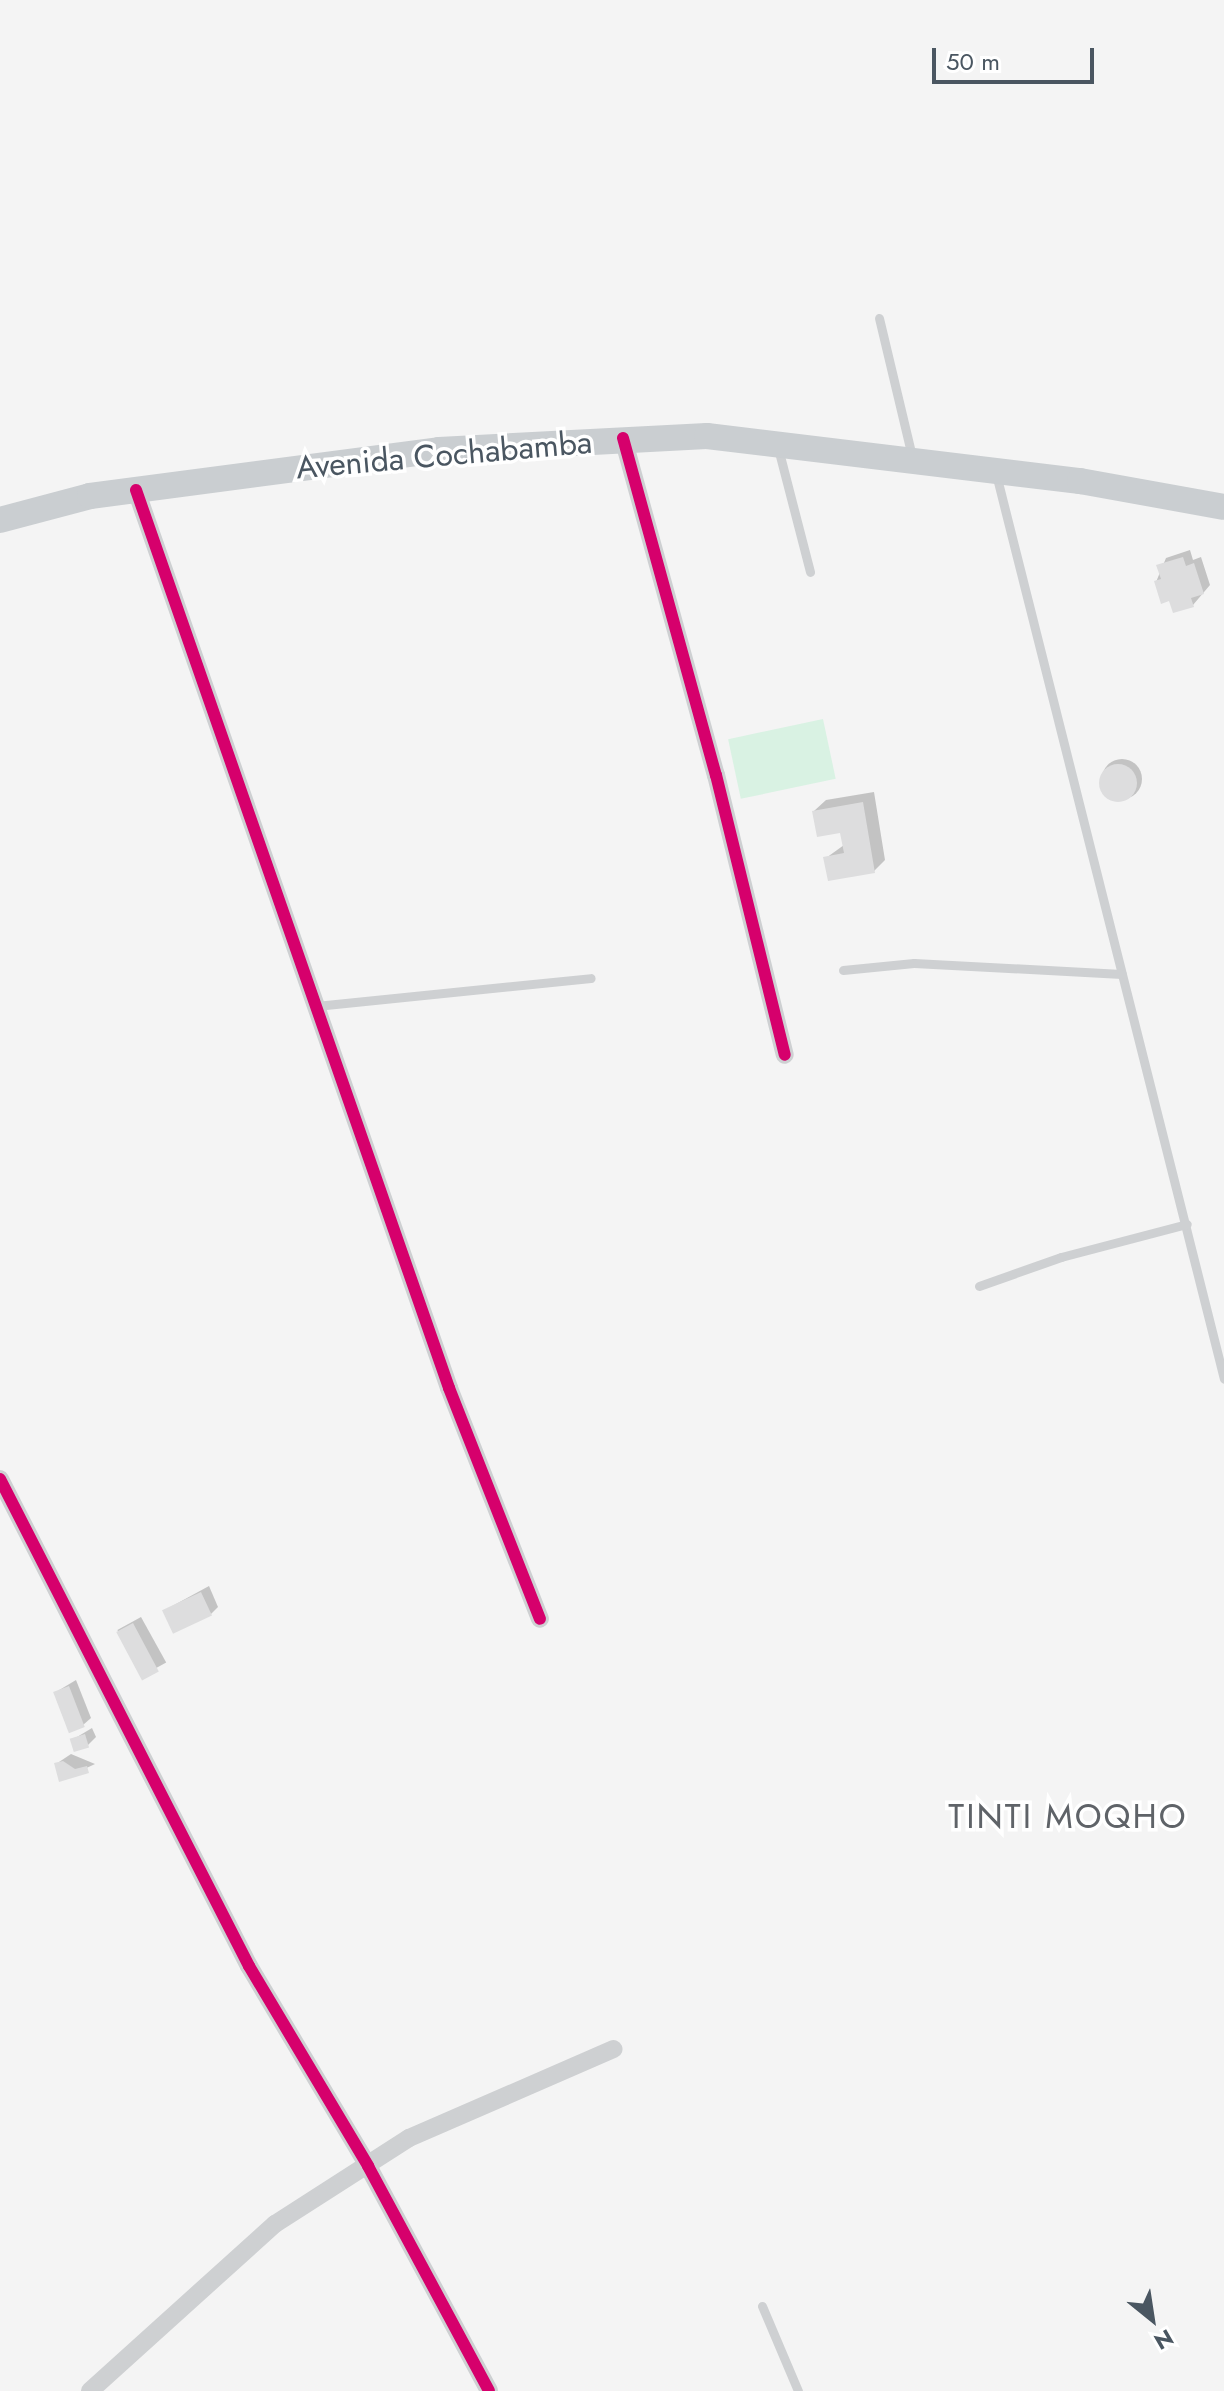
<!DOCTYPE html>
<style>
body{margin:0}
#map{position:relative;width:1224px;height:2391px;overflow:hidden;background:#f4f4f4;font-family:Jost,sans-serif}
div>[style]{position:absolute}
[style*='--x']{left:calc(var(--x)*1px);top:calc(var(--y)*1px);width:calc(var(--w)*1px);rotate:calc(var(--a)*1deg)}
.green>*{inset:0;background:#d9f2e3;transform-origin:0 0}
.shadow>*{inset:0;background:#0003;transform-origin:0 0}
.round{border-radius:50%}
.building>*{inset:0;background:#ddddde;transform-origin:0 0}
.service>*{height:9px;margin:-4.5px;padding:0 4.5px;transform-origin:4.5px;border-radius:4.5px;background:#ced0d2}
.minor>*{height:18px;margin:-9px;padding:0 9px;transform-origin:9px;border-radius:9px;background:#ced0d2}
.primary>*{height:26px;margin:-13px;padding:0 13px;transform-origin:13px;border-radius:13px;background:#caced1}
.cycleway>*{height:12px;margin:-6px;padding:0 6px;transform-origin:6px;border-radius:6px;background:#d6006c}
span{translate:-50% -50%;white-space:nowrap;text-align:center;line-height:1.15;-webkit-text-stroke:7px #fff;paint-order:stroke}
.street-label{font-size:32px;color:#4a5661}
.neighbourhood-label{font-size:34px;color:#5f6368;letter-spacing:2px}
.north{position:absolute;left:1112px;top:2279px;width:80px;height:80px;-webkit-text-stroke:6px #fff;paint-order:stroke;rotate:150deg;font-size:22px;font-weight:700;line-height:32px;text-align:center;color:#4a5661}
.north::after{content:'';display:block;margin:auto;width:28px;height:36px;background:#4a5661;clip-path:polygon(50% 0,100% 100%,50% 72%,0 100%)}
.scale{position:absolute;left:932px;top:48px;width:162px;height:36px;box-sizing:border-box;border:4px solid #4a5661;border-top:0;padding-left:10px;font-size:24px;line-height:28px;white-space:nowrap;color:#4a5661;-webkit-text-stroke:6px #fff;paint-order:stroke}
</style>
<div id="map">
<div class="green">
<div style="left:823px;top:719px;width:61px;height:97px;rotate:78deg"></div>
</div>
<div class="shadow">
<div style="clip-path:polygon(1190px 550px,1193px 560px,1201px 557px,1210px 585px,1193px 605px,1171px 599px,1156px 582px,1166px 558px)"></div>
<div class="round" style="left:1102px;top:759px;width:40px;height:40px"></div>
<div style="clip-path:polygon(874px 792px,885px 860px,874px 871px,826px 858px,844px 845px,842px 831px,814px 811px,826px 800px)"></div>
<div style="clip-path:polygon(209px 1586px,218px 1607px,211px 1614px,165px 1610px)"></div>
<div style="left:141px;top:1617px;width:52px;height:27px;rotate:61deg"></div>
<div style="clip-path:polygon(76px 1680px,91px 1718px,83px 1725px,56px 1692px)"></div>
<div style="clip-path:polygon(92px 1728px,96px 1737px,88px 1745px,72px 1740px)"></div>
<div style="clip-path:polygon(71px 1754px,95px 1764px,61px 1780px,56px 1764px)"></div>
</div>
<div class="building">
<div style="clip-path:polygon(1183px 557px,1186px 566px,1194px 563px,1204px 594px,1191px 598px,1194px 607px,1173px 613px,1169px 601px,1161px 604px,1154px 581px,1161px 579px,1156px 565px)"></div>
<div class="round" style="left:1099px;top:764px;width:38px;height:38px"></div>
<div style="clip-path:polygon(863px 802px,875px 873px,828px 881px,823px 857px,844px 853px,840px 833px,817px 837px,812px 811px)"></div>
<div style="left:201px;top:1592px;width:26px;height:43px;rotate:65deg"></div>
<div style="left:133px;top:1623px;width:55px;height:19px;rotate:62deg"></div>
<div style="left:69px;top:1686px;width:44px;height:17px;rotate:69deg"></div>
<div style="left:85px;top:1734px;width:14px;height:16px;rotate:73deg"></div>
<div style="clip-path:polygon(63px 1761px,75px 1769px,87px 1766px,89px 1773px,59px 1782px,54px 1763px)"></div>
</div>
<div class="service">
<div style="--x:879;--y:318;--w:143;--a:76.6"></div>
<div style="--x:778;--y:448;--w:128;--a:75.5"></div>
<div style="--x:996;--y:474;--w:933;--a:75.86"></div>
<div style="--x:843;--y:970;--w:71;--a:-5.6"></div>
<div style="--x:914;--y:963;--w:208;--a:3"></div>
<div style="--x:316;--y:1006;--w:276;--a:-5.8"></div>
<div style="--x:979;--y:1286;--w:87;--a:-19.5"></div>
<div style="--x:1061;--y:1257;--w:130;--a:-14.7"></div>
<div style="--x:762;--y:2306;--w:92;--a:67"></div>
</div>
<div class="minor">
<div style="--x:623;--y:438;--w:350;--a:74.6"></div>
<div style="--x:716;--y:775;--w:288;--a:76.2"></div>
<div style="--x:136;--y:490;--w:951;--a:70.78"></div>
<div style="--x:449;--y:1388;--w:248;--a:68.5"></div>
<div style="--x:0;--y:1479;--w:547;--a:62.92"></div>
<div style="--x:249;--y:1966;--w:233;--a:59.2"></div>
<div style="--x:368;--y:2166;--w:255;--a:61.7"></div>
<div style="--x:90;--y:2391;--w:249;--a:-42.1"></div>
<div style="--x:275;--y:2224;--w:159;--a:-32.7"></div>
<div style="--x:409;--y:2138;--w:223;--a:-23.5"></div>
</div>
<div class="primary">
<div style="--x:0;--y:520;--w:93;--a:-14.9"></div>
<div style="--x:90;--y:496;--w:352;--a:-7.5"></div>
<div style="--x:439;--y:450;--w:268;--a:-3"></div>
<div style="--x:707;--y:436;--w:376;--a:6.9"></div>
<div style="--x:1080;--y:481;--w:146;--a:10.2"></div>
</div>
<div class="cycleway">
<div style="--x:623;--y:438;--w:350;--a:74.6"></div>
<div style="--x:716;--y:775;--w:288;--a:76.2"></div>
<div style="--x:136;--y:490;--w:951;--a:70.78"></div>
<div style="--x:449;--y:1388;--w:248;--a:68.5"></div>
<div style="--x:0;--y:1479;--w:547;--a:62.92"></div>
<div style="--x:249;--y:1966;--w:233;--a:59.2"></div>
<div style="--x:368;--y:2166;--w:255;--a:61.7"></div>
</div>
<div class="street-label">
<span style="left:444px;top:455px;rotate:-5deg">Avenida Cochabamba</span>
</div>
<div class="neighbourhood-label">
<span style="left:1068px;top:1817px">TINTI MOQHO</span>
</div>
<div class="north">N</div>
<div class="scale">50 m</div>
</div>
